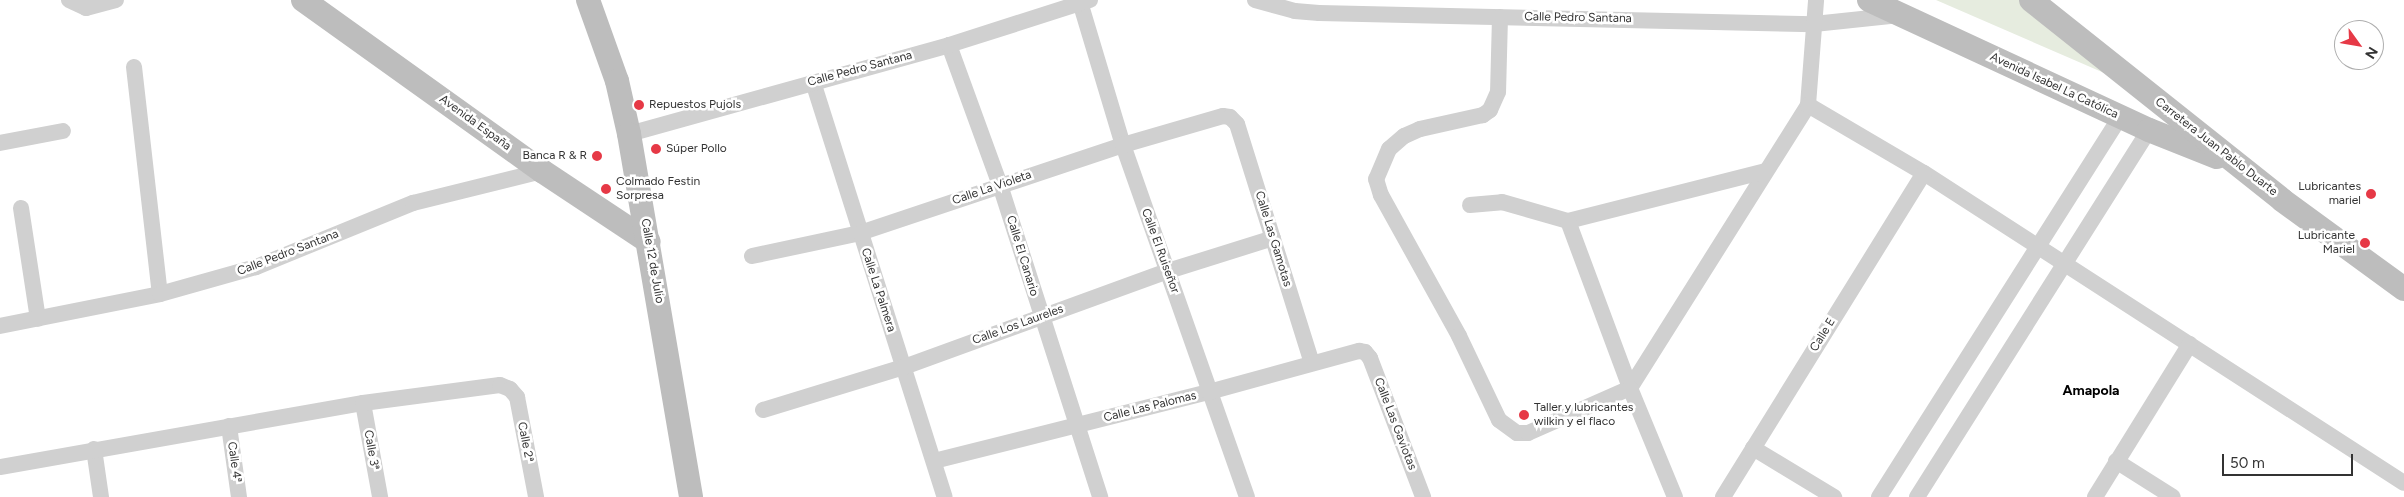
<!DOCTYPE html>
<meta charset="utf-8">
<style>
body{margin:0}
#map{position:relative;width:2404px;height:497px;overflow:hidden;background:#fff;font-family:Figtree,sans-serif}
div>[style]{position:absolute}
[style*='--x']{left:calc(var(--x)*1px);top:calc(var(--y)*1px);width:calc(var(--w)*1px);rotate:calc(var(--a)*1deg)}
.green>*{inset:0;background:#e6ecdf}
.street>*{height:16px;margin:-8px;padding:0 8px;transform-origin:8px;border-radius:8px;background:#d0d0d0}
.secondary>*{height:24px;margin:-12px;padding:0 12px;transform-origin:12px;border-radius:12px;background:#bdbdbd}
.dots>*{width:14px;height:14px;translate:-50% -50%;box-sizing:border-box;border:2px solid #fff;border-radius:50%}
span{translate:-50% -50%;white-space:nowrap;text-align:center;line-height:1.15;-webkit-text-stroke:5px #fff;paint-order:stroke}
.street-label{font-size:12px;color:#333}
.poi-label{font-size:12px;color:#333}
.left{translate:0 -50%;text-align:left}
.right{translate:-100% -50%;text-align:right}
.neighbourhood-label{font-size:14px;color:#000;font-weight:700}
.north{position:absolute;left:2334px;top:20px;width:50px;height:50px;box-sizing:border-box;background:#fff;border:1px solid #adadad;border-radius:50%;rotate:122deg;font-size:14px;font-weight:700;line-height:20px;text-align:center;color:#333}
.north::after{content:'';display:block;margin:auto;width:18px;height:22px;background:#e63946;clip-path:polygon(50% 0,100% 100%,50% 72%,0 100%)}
.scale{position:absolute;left:2222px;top:454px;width:131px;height:22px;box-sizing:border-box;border:2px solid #333;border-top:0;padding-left:6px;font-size:15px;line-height:18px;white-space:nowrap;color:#333;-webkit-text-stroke:4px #fff;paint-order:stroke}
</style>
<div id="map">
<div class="green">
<div style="clip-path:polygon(1936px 0,2020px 0,2125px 82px)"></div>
</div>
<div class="street">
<div style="--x:69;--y:0;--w:19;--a:25"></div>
<div style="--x:86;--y:8;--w:31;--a:-15"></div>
<div style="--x:1255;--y:0;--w:41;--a:15.4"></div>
<div style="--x:1295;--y:11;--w:24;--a:5"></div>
<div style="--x:1319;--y:13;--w:495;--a:1.3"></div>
<div style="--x:1814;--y:24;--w:86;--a:-6"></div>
<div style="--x:1080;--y:2;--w:149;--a:73.3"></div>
<div style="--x:1123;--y:145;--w:373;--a:70.6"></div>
<div style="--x:1500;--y:17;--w:75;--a:91.5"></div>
<div style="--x:1498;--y:92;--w:20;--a:114"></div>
<div style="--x:1490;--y:110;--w:9;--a:144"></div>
<div style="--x:1483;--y:115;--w:65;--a:167.5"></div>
<div style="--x:1420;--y:129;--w:17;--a:156"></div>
<div style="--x:1404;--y:136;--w:20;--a:139"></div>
<div style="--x:1389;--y:149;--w:33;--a:113"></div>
<div style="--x:1376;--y:179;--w:17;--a:73"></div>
<div style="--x:1381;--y:195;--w:161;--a:61"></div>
<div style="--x:1459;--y:336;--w:93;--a:64.5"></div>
<div style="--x:1499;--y:420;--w:22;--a:36"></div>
<div style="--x:1517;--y:433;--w:11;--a:0"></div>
<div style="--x:1528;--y:433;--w:111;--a:-23.8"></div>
<div style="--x:1630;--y:388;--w:334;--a:-57.8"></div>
<div style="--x:1808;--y:105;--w:105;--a:-85.6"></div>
<div style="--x:949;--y:45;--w:149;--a:70"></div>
<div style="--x:1000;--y:185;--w:328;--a:72.2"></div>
<div style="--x:134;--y:67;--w:228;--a:83.5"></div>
<div style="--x:813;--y:82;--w:435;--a:72.4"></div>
<div style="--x:1808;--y:105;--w:134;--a:30.4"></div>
<div style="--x:1924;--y:173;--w:571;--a:32.86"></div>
<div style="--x:629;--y:134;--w:332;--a:-15.5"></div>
<div style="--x:949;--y:45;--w:148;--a:-17.7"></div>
<div style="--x:0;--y:143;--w:64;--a:-10.8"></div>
<div style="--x:1470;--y:205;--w:32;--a:-5"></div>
<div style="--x:1502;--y:202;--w:69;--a:16.1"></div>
<div style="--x:1568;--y:221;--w:204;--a:-14.2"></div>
<div style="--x:21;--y:208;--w:112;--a:81.3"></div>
<div style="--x:1568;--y:221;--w:178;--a:69.6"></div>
<div style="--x:1630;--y:388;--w:118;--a:67.6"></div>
<div style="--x:752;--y:256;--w:110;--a:-12"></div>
<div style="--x:860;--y:233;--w:277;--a:-18.5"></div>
<div style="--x:1123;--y:145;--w:104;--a:-16.2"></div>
<div style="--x:1223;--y:116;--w:7;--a:8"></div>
<div style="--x:1230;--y:117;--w:10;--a:45"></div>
<div style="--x:1237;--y:124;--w:250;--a:72.6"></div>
<div style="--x:0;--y:326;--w:163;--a:-11.3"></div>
<div style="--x:160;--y:294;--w:100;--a:-15.7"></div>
<div style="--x:256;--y:267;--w:170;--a:-22.2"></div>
<div style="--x:413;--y:203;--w:133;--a:-13.9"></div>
<div style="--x:363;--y:403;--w:96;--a:79.7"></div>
<div style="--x:763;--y:410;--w:147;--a:-17"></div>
<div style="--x:904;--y:367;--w:281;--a:-20"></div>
<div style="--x:1168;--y:271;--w:110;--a:-17.4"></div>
<div style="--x:229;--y:426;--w:72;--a:82"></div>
<div style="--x:1753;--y:448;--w:95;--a:31.2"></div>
<div style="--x:94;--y:449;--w:49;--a:81.7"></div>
<div style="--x:934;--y:461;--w:284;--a:-14.1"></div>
<div style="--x:1209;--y:392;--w:156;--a:-15.3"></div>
<div style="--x:1359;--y:351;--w:6;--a:9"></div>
<div style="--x:1365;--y:352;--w:8;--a:50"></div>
<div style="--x:1370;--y:358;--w:149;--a:69.1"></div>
<div style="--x:2116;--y:461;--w:67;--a:32.3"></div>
<div style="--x:0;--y:467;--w:369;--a:-10"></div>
<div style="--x:363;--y:403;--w:138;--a:-7.5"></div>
<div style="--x:500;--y:385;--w:11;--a:22"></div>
<div style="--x:510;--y:389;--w:11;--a:49"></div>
<div style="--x:517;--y:397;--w:102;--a:79.2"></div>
<div style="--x:1723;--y:497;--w:381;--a:-58.2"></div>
<div style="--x:1879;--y:497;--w:450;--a:-57.6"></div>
<div style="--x:1917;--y:497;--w:434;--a:-57.7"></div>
<div style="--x:2095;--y:497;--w:180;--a:-58.2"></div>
</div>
<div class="secondary">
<div style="--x:303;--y:0;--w:294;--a:35.6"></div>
<div style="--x:542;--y:171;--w:128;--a:33.6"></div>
<div style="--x:588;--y:0;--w:86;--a:70.3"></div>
<div style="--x:617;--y:81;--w:54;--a:77.2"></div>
<div style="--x:629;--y:134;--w:368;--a:80.3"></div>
<div style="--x:1869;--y:0;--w:309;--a:24.9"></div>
<div style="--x:2149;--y:130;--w:73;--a:21.7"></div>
<div style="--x:2031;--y:0;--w:321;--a:38.5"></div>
<div style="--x:2282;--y:200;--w:151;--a:36.1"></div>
</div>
<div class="dots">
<div style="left:639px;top:105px;background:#e63946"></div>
<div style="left:656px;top:149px;background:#e63946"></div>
<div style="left:597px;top:156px;background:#e63946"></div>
<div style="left:606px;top:189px;background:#e63946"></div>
<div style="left:2371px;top:194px;background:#e63946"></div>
<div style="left:2365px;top:243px;background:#e63946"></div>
<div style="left:1524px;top:415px;background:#e63946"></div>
</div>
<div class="street-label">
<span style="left:1578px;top:18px;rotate:1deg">Calle Pedro Santana</span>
<span style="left:860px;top:69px;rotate:-15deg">Calle Pedro Santana</span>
<span style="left:2054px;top:86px;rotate:25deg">Avenida Isabel La Católica</span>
<span style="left:475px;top:123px;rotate:36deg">Avenida España</span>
<span style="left:2216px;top:147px;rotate:38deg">Carretera Juan Pablo Duarte</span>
<span style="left:992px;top:188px;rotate:-19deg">Calle La Violeta</span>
<span style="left:1273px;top:239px;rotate:73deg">Calle Las Gamotas</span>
<span style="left:1160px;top:251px;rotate:70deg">Calle El Ruiseñor</span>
<span style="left:288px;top:253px;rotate:-21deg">Calle Pedro Santana</span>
<span style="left:1022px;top:256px;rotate:73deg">Calle El Canario</span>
<span style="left:652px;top:261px;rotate:80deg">Calle 12 de Julio</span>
<span style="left:878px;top:290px;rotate:72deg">Calle La Palmera</span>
<span style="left:1018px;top:325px;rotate:-20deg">Calle Los Laureles</span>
<span style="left:1823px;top:335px;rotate:-58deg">Calle E</span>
<span style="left:1150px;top:407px;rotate:-14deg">Calle Las Palomas</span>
<span style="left:1395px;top:424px;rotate:69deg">Calle Las Gaviotas</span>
<span style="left:525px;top:442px;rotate:79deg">Calle 2ª</span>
<span style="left:371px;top:450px;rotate:80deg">Calle 3ª</span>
<span style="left:234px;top:462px;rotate:82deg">Calle 4ª</span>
</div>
<div class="poi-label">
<span class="left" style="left:649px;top:105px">Repuestos Pujols</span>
<span class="left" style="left:666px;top:149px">Súper Pollo</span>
<span class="right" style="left:587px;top:156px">Banca R &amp; R</span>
<span class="left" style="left:616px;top:189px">Colmado Festin<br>Sorpresa</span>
<span class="right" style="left:2361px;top:194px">Lubricantes<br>mariel</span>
<span class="right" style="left:2355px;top:243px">Lubricante<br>Mariel</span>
<span class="left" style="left:1534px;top:415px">Taller y lubricantes<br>wilkin y el flaco</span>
</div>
<div class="neighbourhood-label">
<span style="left:2091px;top:391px">Amapola</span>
</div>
<div class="north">N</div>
<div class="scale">50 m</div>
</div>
